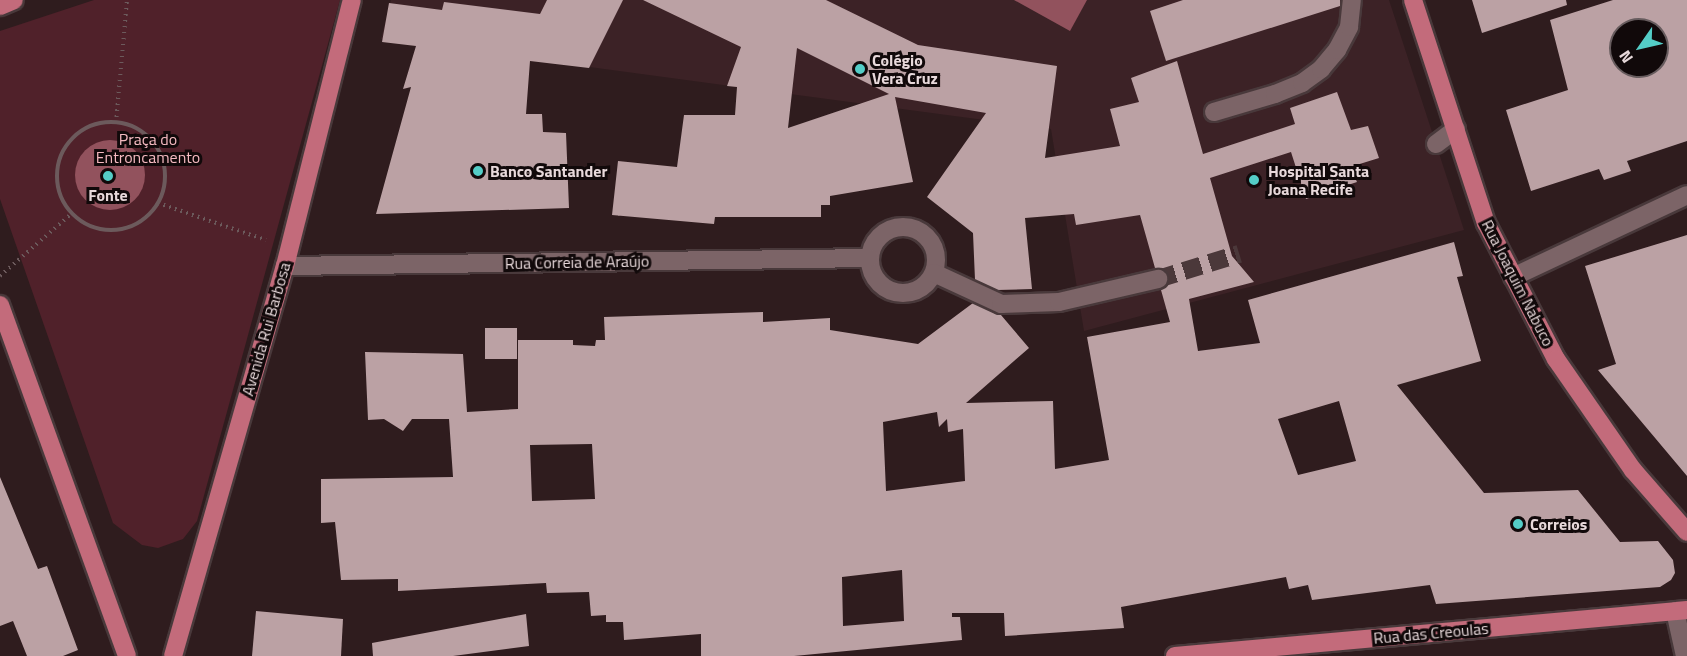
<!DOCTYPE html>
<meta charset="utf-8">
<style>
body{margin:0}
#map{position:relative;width:1687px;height:656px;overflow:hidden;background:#2f1c1e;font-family:"Titillium Web",sans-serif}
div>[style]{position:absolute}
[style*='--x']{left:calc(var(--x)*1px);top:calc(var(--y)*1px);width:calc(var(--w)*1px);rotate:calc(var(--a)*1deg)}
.built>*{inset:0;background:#3c2226}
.green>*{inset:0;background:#50212a}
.water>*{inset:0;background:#92525d}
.round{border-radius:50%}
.building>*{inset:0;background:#bba1a4;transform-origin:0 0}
.minor-tunnel>*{height:18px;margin-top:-9px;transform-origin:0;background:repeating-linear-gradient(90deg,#4b383a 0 18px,transparent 0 27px)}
.path>*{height:4px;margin-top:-2px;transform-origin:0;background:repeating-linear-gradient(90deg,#6c5a5c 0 1.5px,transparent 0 6px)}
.path>.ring{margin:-2px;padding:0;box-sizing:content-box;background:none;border:4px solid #6c5a5c;border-radius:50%}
.roads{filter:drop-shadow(2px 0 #49393b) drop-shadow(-2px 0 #49393b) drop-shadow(0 2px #49393b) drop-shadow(0 -2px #49393b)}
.minor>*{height:18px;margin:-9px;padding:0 9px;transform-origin:9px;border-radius:9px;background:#7c6467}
.minor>.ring{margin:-9px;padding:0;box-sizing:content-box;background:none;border:18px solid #7c6467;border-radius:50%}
.major>*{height:18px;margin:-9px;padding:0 9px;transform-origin:9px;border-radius:9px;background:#c36b7b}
.dots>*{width:16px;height:16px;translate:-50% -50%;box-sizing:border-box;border:3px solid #11090a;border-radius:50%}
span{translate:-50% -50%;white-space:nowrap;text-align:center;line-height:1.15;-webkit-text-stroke:6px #11090a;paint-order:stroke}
.poi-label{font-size:16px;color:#e8d9db;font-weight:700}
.left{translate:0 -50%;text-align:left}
.park-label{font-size:16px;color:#f5bac1}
.street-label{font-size:16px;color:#e8d9db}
.north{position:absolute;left:1609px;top:18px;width:60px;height:60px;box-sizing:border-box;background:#11090a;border:2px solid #675c5e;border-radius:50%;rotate:236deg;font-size:16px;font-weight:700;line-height:24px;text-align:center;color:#e8d9db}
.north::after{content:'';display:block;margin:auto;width:21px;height:27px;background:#54cdc7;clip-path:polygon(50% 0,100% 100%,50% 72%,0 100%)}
</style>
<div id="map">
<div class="built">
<div style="clip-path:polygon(391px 0,1389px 0,1464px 230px,1084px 331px,1051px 129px,381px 39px)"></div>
</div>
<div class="green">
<div style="clip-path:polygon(94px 0,340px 0,197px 521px,183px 539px,158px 548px,142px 545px,113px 523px,0 199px,0 31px)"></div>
</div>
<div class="water">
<div style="clip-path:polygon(1014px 0,1087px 0,1070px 31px)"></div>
<div class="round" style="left:75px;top:140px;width:70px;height:70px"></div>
</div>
<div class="building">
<div style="clip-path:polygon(547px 0,623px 0,589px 68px,530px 61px,526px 114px,542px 114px,543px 132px,566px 133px,569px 208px,376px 214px,411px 87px,403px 89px,416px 46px,382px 42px,389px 3px,442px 10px,444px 2px,540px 14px)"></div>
<div style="clip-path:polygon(evenodd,643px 0,826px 0,918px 45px,1057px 66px,1045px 158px,1120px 146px,1110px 109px,1139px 102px,1131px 78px,1177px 61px,1203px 154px,1295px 124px,1290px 108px,1337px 92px,1351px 130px,1368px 126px,1379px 158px,1350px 167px,1357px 182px,1306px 199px,1291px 152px,1210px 178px,1232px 256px,1254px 282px,1189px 299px,1198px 351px,1260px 343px,1248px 300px,1454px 242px,1463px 276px,1457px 277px,1481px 361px,1397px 385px,1484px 493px,1578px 490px,1620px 542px,1658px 541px,1673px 560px,1675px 573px,1671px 580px,1660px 587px,1436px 604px,1430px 585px,1312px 600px,1308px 585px,1289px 589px,1286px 577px,1121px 607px,1124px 628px,1005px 636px,1004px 613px,952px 613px,952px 617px,960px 617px,962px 640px,794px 656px,701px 656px,701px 634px,624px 640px,623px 622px,606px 622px,606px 615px,591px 616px,589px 592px,547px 593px,546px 583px,398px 591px,398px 579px,341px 580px,335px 522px,321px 523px,321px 479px,453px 477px,449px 419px,412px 419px,403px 431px,384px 419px,368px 420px,365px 352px,463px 354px,467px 412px,518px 409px,518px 340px,573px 340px,573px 345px,595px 346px,596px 340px,605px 340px,604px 317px,763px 312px,763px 322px,830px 318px,830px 330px,918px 344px,973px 303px,1001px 315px,1029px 348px,966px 403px,1053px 401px,1055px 469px,1109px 460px,1087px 337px,1170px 322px,1161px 290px,1169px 283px,1169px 276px,1162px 268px,1155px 268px,1140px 215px,1076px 225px,1074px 214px,1025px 218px,1032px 289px,997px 290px,975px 280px,973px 233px,927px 197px,986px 113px,895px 97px,913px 182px,830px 196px,830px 205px,821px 205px,821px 217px,715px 217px,714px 224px,612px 215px,618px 161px,677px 167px,684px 115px,735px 115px,737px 87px,727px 86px,741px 47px,643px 0,797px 48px,889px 94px,788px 128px,797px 48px,643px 0,1339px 401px,1356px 461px,1298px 475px,1278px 419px,1339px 401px,643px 0,937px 412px,939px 427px,947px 419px,948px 432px,963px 429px,965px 481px,886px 491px,883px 422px,937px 412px,643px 0,592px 444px,595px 499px,532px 501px,530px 445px,592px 444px,643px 0,902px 570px,904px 621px,843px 626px,842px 577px,902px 570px)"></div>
<div style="clip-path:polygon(1183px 0,1340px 0,1340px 6px,1166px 61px,1150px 11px)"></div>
<div style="clip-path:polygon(1472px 0,1566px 0,1567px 5px,1482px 33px)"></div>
<div style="clip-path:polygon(evenodd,1613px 0,1687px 0,1687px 141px,1627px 161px,1631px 171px,1604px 180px,1599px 169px,1531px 191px,1506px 110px,1568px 90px,1550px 20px,1613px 0,1621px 30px,1657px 30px,1657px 66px,1621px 66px,1621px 30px)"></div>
<div style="clip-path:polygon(1687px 235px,1687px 476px,1598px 370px,1616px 364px,1585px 266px)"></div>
<div style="left:485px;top:328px;width:32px;height:31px"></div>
<div style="clip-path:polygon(0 477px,38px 569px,47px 566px,78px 650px,63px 656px,27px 656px,13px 621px,0 626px)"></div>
<div style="clip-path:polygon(256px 611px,343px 619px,341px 656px,252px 656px)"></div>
<div style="clip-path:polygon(526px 614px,529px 646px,453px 656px,373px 656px,372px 643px)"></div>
</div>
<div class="minor-tunnel">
<div style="--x:1158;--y:279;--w:85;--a:-17.2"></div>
</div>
<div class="path">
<div class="ring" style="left:57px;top:122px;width:104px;height:104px"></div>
<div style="--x:116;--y:123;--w:123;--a:-84.9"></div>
<div style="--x:158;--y:203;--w:114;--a:18.9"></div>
<div style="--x:0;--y:276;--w:94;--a:-41.1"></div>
</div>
<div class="roads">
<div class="minor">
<div style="--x:1214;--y:112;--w:64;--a:-16.4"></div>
<div style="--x:1275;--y:94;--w:29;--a:-22"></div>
<div style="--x:1302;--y:83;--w:24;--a:-36"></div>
<div style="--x:1321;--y:69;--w:25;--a:-50"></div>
<div style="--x:1337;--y:50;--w:26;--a:-62"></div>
<div style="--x:1349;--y:27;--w:27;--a:-84"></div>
<div style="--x:1436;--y:144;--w:25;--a:-37"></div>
<div class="ring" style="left:870px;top:227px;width:48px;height:48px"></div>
<div style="--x:285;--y:266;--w:585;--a:-0.78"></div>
<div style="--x:934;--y:273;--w:74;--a:24.8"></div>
<div style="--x:1001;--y:304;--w:58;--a:-2"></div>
<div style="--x:1059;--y:302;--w:102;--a:-13.1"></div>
<div style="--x:1513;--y:277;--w:192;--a:-25.2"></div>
<div style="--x:1675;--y:611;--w:46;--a:77.5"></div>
</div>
<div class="major">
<div style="--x:1413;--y:0;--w:235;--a:71.9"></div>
<div style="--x:1486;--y:223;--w:153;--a:62.8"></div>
<div style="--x:1556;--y:359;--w:135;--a:55.3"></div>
<div style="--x:1633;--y:470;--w:82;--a:48.9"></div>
<div style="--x:0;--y:6;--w:15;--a:-23"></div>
<div style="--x:0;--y:305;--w:373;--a:70.1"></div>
<div style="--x:173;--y:656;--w:406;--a:-74"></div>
<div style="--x:285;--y:266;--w:274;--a:-75.9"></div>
<div style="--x:1175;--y:656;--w:514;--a:-5.13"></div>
</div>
</div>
<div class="dots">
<div style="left:860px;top:69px;background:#54cdc7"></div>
<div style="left:478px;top:171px;background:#54cdc7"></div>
<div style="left:108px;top:176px;background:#54cdc7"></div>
<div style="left:1254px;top:180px;background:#54cdc7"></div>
<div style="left:1518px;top:524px;background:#54cdc7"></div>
</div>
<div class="poi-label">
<span class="left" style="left:872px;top:69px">Colégio<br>Vera Cruz</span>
<span class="left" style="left:490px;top:171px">Banco Santander</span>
<span class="left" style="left:1268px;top:180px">Hospital Santa<br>Joana Recife</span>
<span style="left:108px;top:195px">Fonte</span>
<span class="left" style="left:1530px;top:524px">Correios</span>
</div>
<div class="park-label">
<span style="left:148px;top:148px">Praça do<br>Entroncamento</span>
</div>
<div class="street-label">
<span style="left:577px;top:262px;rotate:-1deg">Rua Correia de Araújo</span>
<span style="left:1518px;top:283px;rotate:63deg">Rua Joaquim Nabuco</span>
<span style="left:266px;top:329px;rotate:-74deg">Avenida Rui Barbosa</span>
<span style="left:1431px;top:633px;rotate:-5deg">Rua das Creoulas</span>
</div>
<div class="north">N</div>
</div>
